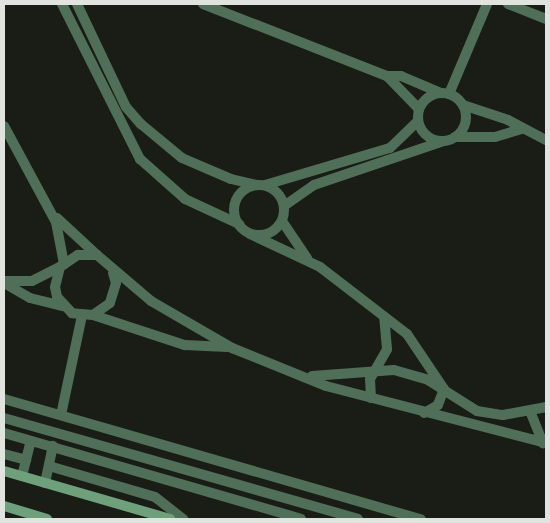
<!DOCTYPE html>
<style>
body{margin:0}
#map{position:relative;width:550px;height:523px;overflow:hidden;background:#191d15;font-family:Montserrat,sans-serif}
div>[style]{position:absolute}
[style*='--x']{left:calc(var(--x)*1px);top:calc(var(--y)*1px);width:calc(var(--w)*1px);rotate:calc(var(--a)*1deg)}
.street>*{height:10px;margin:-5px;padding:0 5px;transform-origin:5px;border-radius:5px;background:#506f59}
.street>.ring{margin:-5px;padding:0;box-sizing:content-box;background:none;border:10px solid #506f59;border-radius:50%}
.secondary>*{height:10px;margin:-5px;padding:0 5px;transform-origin:5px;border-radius:5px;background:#6da07b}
span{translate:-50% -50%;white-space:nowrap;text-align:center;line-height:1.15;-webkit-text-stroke:4.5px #10140c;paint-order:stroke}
.frame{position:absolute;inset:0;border:5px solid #e0e3de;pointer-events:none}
</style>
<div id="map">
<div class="street">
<div style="--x:62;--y:4;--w:174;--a:63.3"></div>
<div style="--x:140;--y:159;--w:60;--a:41.6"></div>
<div style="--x:185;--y:199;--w:60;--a:24.8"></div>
<div style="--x:77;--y:4;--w:114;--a:64.6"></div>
<div style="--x:126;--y:107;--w:23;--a:49"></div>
<div style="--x:141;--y:124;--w:53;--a:39.7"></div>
<div style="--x:182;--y:158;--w:53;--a:23.2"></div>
<div style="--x:231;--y:179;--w:27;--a:13"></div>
<div style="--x:203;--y:4;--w:198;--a:21.4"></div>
<div style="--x:387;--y:76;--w:46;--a:45.9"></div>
<div style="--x:508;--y:4;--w:41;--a:21.5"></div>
<div style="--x:387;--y:76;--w:14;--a:0"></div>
<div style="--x:401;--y:76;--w:43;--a:23"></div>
<div class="ring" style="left:418px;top:93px;width:38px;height:38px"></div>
<div style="--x:449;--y:94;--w:98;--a:-67.1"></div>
<div style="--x:463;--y:105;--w:47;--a:18.4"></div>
<div style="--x:508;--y:120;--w:43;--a:27.8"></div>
<div style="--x:4;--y:126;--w:109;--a:61.6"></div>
<div style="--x:56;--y:222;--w:43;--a:79.2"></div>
<div style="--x:455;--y:137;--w:40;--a:0"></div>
<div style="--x:495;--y:137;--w:27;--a:-17"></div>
<div class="ring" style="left:234px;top:185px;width:40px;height:40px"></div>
<div style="--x:265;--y:185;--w:130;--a:-16.5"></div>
<div style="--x:390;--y:148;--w:39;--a:-44"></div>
<div style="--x:284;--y:206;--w:37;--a:-35"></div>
<div style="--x:314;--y:185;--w:137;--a:-18.7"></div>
<div style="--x:57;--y:218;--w:54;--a:42.8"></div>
<div style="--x:282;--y:221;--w:45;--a:56"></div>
<div style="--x:250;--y:234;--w:77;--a:25.2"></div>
<div style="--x:320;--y:267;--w:110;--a:37.6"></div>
<div style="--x:407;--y:334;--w:66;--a:56.1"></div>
<div style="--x:444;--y:389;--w:17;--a:111"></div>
<div style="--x:438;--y:405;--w:16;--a:150"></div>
<div style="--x:113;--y:273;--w:10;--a:73"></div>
<div style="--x:116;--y:283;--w:21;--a:107"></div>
<div style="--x:110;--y:303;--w:21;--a:145"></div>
<div style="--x:93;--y:315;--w:21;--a:-175"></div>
<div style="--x:72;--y:313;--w:22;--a:-133"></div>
<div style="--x:57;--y:297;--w:10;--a:-101"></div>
<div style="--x:55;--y:287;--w:21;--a:-76"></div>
<div style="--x:60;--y:267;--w:22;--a:-34"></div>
<div style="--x:78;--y:255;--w:19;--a:0"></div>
<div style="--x:97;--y:255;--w:71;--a:40.4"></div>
<div style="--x:151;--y:301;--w:94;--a:30.1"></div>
<div style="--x:232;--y:348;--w:101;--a:22"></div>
<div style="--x:326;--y:386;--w:227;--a:14.5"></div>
<div style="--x:4;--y:281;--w:28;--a:0"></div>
<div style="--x:32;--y:281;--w:31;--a:-27"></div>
<div style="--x:4;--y:283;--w:30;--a:30"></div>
<div style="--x:30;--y:298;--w:34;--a:14"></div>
<div style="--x:93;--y:315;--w:97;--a:18.1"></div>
<div style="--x:185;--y:345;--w:42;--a:2.7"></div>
<div style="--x:312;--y:376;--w:82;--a:-4.2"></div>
<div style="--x:394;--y:370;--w:35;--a:16"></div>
<div style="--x:428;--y:380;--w:58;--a:32.3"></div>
<div style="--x:477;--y:411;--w:26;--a:9"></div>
<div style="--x:503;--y:415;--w:44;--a:-10.5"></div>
<div style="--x:371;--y:398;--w:19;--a:-93"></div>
<div style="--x:370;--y:379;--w:34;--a:-60"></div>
<div style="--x:387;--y:349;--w:32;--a:-95"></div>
<div style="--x:4;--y:399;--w:434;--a:16.1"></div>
<div style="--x:530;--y:411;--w:35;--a:68"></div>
<div style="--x:61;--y:415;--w:102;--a:-78.1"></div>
<div style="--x:4;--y:418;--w:368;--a:15.9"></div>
<div style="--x:4;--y:433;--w:309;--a:16.1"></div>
<div style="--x:4;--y:454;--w:23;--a:15"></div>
<div style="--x:49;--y:466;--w:110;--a:16.3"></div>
<div style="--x:155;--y:497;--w:36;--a:38"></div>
<div style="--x:22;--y:476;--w:36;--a:-76"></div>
<div style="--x:45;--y:483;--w:38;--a:-78"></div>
</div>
<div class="secondary">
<div style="--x:4;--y:471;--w:173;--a:16.1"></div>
<div style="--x:4;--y:506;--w:45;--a:16.8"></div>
</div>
<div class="frame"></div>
</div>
